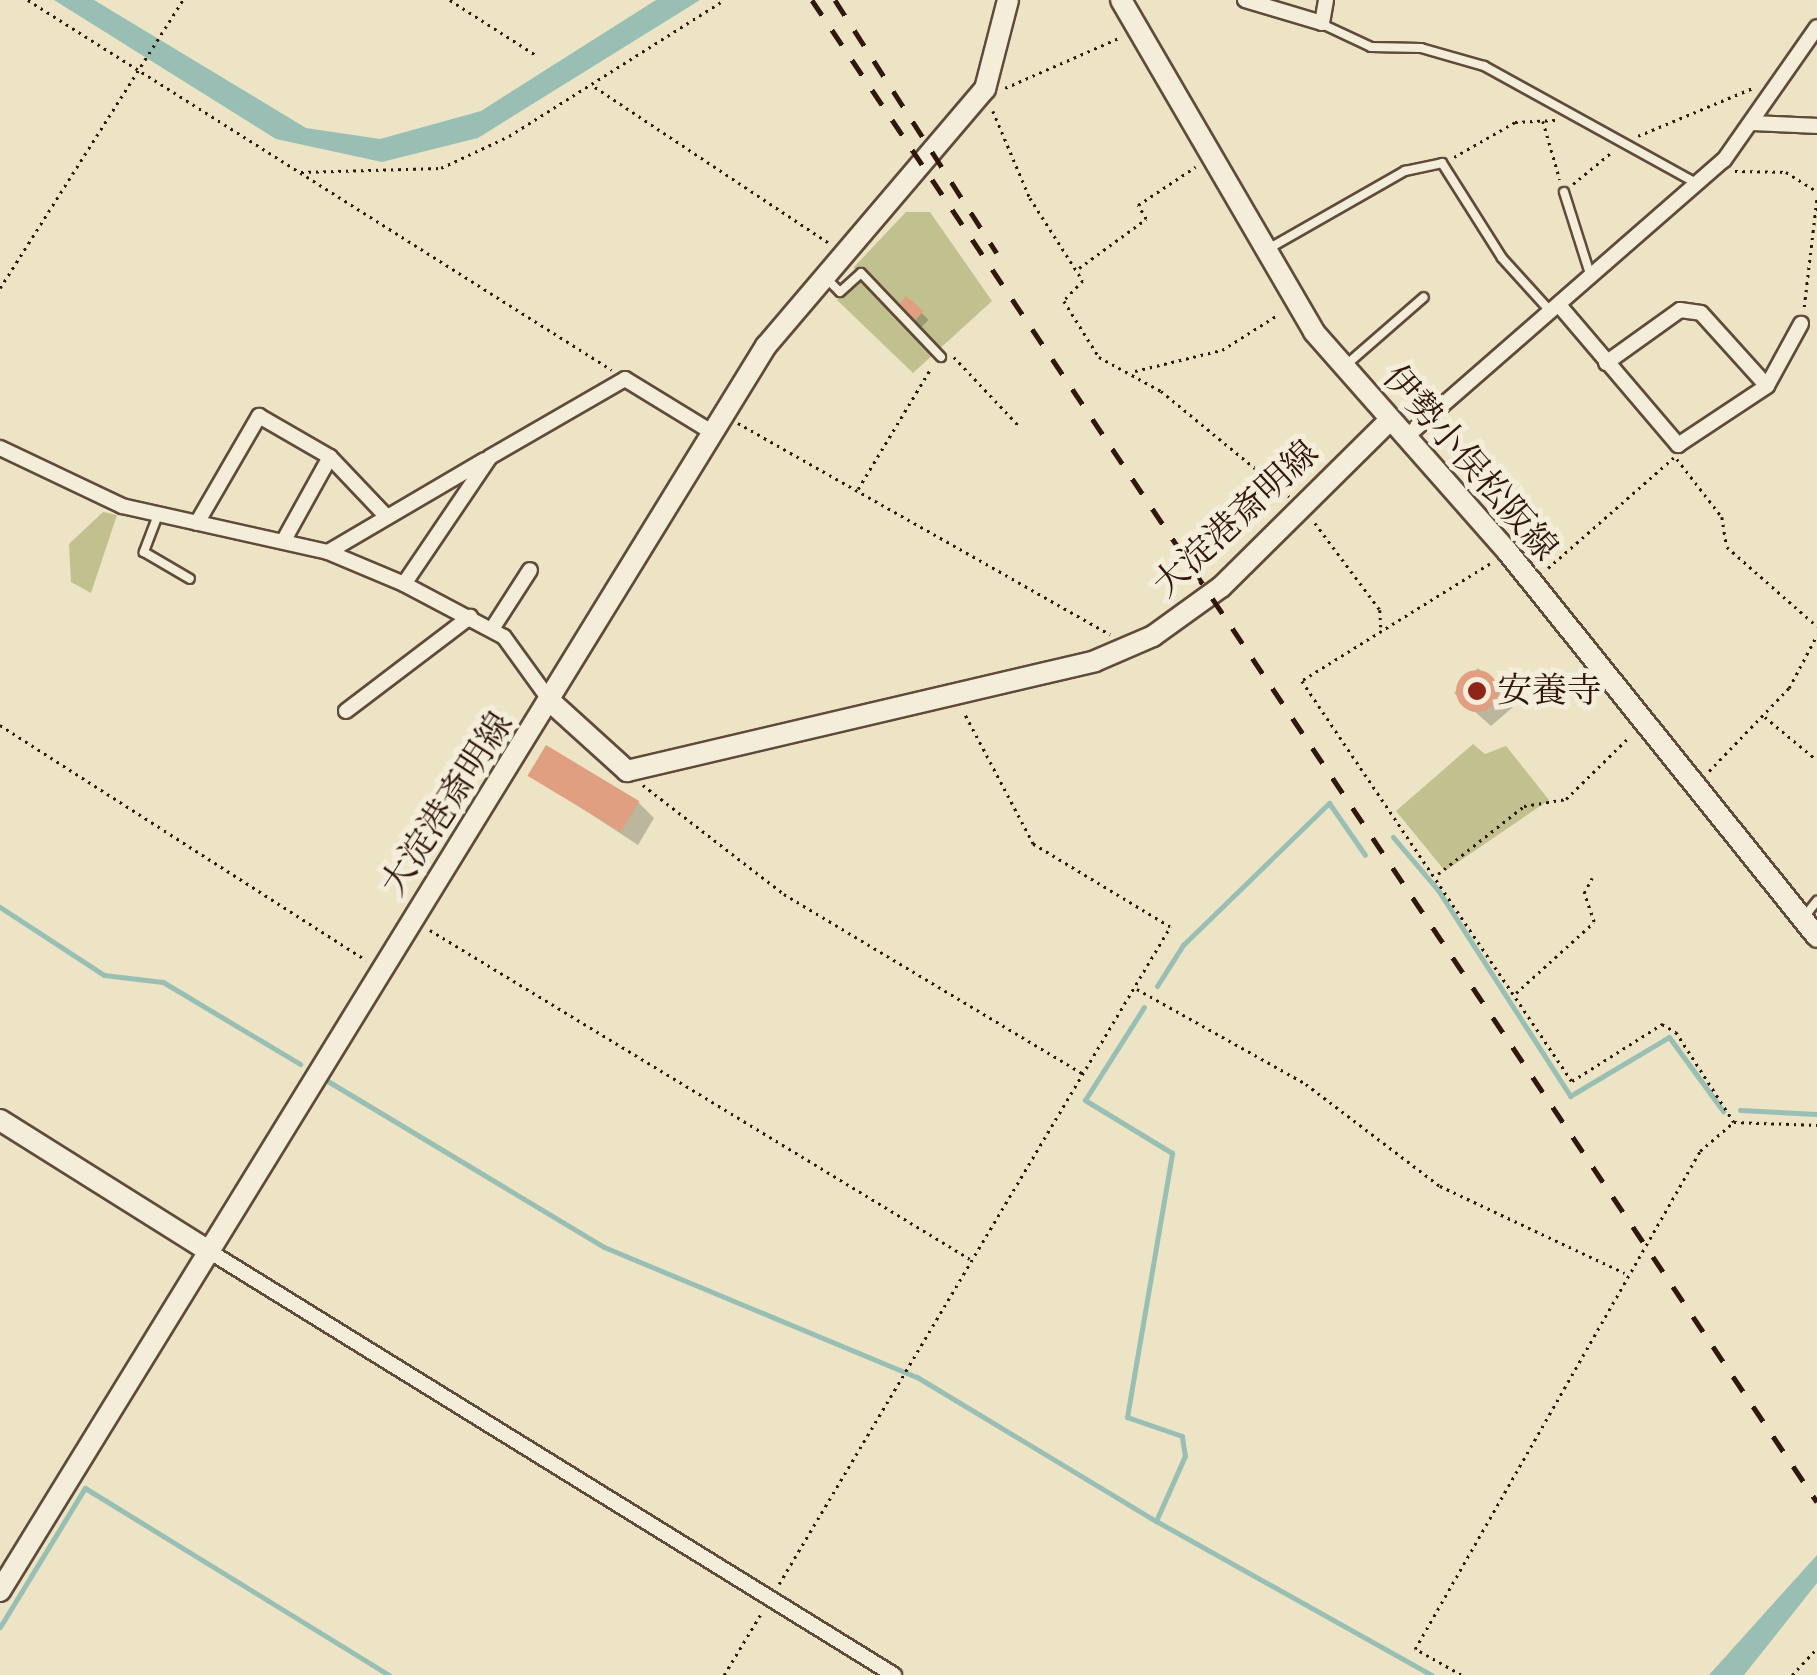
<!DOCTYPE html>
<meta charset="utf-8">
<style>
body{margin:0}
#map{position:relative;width:1817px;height:1675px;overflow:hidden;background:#ece4c5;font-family:Cardo,"Noto Serif JP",serif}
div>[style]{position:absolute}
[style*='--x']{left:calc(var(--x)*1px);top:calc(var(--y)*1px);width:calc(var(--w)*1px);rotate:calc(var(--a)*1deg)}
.green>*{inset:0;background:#c0c18f}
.water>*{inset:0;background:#99bfb4}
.shadow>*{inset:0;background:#0003;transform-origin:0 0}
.stream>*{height:5px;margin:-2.5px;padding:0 2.5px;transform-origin:2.5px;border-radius:2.5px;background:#99bfb4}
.building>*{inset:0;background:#e09f80;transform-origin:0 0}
.round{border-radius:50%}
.path>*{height:2.5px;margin-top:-1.25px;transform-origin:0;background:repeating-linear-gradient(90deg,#31160c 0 2.5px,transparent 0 7.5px)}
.roads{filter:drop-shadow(2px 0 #604a3a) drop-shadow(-2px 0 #604a3a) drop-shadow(0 2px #604a3a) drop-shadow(0 -2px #604a3a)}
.lane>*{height:8px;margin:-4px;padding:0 4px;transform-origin:4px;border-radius:4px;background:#f3edd9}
.street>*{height:14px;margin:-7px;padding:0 7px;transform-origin:7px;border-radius:7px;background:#f3edd9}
.secondary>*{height:20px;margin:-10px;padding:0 10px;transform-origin:10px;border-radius:10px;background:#f3edd9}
.rail>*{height:5px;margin-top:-2.5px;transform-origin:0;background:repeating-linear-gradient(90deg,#31160c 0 18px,transparent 0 36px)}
.dots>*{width:28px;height:28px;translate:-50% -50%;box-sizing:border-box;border:5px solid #f3edd9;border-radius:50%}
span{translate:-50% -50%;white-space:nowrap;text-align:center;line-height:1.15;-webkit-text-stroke:10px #f3edd9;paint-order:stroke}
.street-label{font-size:35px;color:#31160c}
.poi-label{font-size:35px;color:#31160c}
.left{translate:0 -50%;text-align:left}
</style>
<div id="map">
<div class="green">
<div style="clip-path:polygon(906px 212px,930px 212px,992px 301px,913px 373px,837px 300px,859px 280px,854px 267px)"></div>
<div style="clip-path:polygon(103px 512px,117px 515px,91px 593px,71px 582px,69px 544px)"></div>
<div style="clip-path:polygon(1473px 744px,1485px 754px,1506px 746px,1549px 800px,1445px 871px,1396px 811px)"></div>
</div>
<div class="water">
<div style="clip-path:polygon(54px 0,94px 0,306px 128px,380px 139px,481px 111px,656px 0,700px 0,478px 138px,382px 162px,276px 139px)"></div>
<div style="clip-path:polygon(1817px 1555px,1817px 1583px,1744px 1675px,1709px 1675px)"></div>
</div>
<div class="shadow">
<div style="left:907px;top:299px;width:30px;height:12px;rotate:44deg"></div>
<div style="clip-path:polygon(1478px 668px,1513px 707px,1491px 726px,1454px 693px)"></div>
<div style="clip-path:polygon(531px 775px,639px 803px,654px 818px,638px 845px)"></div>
</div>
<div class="stream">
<div style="--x:1393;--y:837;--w:70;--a:49.7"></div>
<div style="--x:1438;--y:890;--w:245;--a:57.3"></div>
<div style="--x:1570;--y:1096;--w:115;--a:-30.8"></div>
<div style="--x:1669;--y:1037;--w:92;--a:53.9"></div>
<div style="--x:0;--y:907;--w:124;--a:33.2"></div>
<div style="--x:104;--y:975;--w:59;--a:6.8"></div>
<div style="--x:163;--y:982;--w:160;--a:30.9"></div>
<div style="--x:1157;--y:986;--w:49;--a:-57.6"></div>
<div style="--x:1183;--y:945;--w:204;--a:-44.2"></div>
<div style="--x:1329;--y:803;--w:63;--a:55.3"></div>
<div style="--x:326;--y:1080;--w:324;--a:31"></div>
<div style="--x:604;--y:1247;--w:339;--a:22.6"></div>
<div style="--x:917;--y:1377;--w:279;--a:31.1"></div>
<div style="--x:1156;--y:1521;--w:71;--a:-66"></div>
<div style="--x:1185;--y:1456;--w:20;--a:-99"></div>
<div style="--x:1182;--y:1436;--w:58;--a:-160.9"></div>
<div style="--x:1127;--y:1417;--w:268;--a:-80.3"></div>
<div style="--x:1172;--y:1153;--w:102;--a:-148.7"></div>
<div style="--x:1085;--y:1100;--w:110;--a:-57.6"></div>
<div style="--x:1740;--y:1110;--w:77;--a:3"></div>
<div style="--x:1156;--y:1521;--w:316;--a:29.2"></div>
<div style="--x:0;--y:1627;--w:163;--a:-58.6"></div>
<div style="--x:85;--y:1488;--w:357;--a:31.6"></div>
</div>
<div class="building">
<div style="left:906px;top:296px;width:23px;height:16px;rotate:40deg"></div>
<div class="round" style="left:1456px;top:670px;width:42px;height:42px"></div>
<div style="left:546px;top:745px;width:109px;height:36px;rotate:31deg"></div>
</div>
<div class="path">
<div style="--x:28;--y:0;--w:691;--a:32.36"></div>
<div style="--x:450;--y:0;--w:102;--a:32.6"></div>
<div style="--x:595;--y:87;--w:281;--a:33.7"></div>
<div style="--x:1005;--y:88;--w:127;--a:-23.7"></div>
<div style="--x:993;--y:111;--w:95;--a:67"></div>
<div style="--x:1030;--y:198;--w:98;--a:57.4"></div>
<div style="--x:1083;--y:281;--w:28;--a:134"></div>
<div style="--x:1064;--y:301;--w:66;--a:58"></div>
<div style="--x:1099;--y:357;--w:71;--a:28.7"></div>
<div style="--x:1161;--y:391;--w:166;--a:39.4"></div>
<div style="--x:1543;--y:121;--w:61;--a:73.9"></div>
<div style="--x:1638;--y:136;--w:125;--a:-22.7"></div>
<div style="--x:1454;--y:157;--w:70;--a:-29.8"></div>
<div style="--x:1515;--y:122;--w:41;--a:-2.8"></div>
<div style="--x:1735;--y:171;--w:51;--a:1.1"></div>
<div style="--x:1786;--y:172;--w:36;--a:32"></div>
<div style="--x:301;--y:172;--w:140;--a:-1.6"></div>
<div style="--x:441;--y:168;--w:75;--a:-25.2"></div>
<div style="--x:509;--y:136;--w:254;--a:-32.3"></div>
<div style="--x:1573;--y:184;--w:52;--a:-39.5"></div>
<div style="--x:1079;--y:268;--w:83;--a:-36.2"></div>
<div style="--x:1146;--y:219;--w:16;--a:-120"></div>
<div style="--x:1138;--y:205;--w:69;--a:-33.7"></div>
<div style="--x:0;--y:288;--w:341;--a:-57.6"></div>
<div style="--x:1804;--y:307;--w:111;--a:-83.3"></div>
<div style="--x:954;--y:357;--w:95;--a:46.7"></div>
<div style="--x:1135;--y:371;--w:89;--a:-13.6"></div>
<div style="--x:1222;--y:350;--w:67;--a:-32.3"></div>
<div style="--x:738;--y:423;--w:428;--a:29.6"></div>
<div style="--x:1677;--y:459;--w:73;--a:52.2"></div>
<div style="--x:1722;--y:517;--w:30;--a:81"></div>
<div style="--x:1727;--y:547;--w:120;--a:41.3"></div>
<div style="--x:858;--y:489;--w:141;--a:-58.9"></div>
<div style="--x:1315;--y:523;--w:109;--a:53.2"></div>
<div style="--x:1380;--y:610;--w:17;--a:87"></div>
<div style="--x:1490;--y:564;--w:221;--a:148.1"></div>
<div style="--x:1302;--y:681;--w:483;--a:56"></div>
<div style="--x:1572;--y:1081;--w:107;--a:-32.3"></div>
<div style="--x:1662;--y:1024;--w:16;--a:30"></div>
<div style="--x:1676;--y:1032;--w:107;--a:57.2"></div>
<div style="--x:1548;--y:568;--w:167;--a:-41.3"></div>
<div style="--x:1765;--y:717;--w:67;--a:39.6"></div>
<div style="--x:0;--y:725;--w:435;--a:32.7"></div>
<div style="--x:1709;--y:771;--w:115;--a:-46.1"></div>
<div style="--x:1789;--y:688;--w:60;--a:-62.2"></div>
<div style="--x:643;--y:785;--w:178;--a:37.7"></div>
<div style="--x:784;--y:894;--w:349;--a:31"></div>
<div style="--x:1438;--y:874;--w:110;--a:-38.3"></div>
<div style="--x:1524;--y:806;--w:43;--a:-9.5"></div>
<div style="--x:1566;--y:799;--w:90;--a:-44.5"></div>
<div style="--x:430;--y:930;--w:632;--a:31.35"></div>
<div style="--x:1137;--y:989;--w:194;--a:29.3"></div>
<div style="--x:1306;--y:1084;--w:168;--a:37.3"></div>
<div style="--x:1440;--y:1186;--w:204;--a:25.2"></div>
<div style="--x:1516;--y:993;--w:105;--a:-42.3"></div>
<div style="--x:1594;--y:922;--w:31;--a:-109"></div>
<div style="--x:1584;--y:893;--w:17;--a:-62"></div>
<div style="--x:779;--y:1584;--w:765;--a:-59.24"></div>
<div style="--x:1170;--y:927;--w:160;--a:-148.8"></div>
<div style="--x:1033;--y:844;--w:148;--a:-117.8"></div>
<div style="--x:724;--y:1675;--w:74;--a:-58.9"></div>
<div style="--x:1461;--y:1675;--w:53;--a:-150.5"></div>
<div style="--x:1415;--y:1649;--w:574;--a:-60.22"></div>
<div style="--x:1700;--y:1151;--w:45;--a:-40.5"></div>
<div style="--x:1734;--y:1122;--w:83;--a:2.1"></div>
<div style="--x:1792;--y:1675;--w:37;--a:-47"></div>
</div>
<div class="roads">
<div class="lane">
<div style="--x:1322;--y:24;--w:54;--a:25.1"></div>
<div style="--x:1371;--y:47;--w:50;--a:1.1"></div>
<div style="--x:1421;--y:48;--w:66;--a:15.9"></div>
<div style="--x:1484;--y:66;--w:244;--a:28.9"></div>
<div style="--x:1564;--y:192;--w:89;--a:72.4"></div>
<div style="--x:1268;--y:249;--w:158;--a:-29.7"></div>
<div style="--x:1405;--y:171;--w:38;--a:-12"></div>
<div style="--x:1442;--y:163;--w:112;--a:57.7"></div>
<div style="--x:1502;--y:258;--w:73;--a:47.8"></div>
<div style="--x:827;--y:279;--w:18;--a:45"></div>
<div style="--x:840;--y:292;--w:28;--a:-42"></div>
<div style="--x:861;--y:273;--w:116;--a:46.4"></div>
<div style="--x:1346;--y:365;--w:103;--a:-41.1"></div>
<div style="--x:158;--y:515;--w:40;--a:111"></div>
<div style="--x:144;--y:552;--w:53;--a:30.4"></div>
<div style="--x:1804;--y:917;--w:21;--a:-51"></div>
</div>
<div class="street">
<div style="--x:1245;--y:0;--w:80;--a:16.6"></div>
<div style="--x:1322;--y:23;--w:23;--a:-80"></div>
<div style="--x:1754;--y:123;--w:63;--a:2.7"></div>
<div style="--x:1559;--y:305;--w:184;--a:49.6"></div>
<div style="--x:1678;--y:445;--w:107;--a:-33.5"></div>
<div style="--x:1767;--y:386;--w:71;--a:-61.3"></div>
<div style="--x:1606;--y:363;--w:91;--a:-35.6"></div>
<div style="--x:1680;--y:310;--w:21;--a:8"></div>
<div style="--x:1701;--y:313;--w:98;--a:47.9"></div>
<div style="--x:1406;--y:437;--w:422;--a:-41.1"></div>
<div style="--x:1724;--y:160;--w:162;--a:-55"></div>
<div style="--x:0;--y:448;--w:135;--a:25.4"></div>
<div style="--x:122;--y:506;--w:211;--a:12.6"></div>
<div style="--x:328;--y:552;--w:82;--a:22.8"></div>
<div style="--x:404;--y:584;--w:113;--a:27.9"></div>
<div style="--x:504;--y:637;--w:80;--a:54.1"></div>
<div style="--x:330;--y:457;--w:80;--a:46.5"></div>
<div style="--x:197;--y:523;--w:124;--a:-59.9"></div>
<div style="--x:259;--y:416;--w:82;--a:30"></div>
<div style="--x:330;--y:457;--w:95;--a:119"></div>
<div style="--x:328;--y:552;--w:182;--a:-30.4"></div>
<div style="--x:404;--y:584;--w:153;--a:-55.9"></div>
<div style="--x:490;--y:457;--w:156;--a:-30"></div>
<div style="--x:625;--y:379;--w:103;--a:31.5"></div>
<div style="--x:492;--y:629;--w:70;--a:-57.2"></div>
<div style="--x:346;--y:711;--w:156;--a:-37.2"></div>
<div style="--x:207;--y:1250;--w:808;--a:31.74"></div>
</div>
<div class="secondary">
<div style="--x:1121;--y:0;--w:384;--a:59.8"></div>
<div style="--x:1314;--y:332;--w:292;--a:48.6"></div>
<div style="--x:1507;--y:551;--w:495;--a:51.2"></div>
<div style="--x:551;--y:702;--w:103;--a:42.2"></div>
<div style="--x:627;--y:771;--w:481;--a:-13.2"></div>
<div style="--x:1095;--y:661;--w:63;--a:-23.3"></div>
<div style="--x:1153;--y:636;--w:84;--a:-35.8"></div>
<div style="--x:1221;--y:587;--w:238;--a:-44.7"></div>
<div style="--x:0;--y:1120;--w:244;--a:32.1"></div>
<div style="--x:0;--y:1591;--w:1462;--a:-58.4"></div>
<div style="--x:766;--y:346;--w:338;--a:-49.6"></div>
<div style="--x:985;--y:89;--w:92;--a:-75.5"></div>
</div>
</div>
<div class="rail">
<div style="--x:812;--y:0;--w:1807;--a:56.21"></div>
<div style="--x:835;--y:0;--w:300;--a:57.4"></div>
</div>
<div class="dots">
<div style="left:1477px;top:691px;background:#8f2418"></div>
</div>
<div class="street-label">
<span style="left:1470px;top:463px;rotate:49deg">伊勢小俣松阪線</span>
<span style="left:1236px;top:519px;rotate:-43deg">大淀港斎明線</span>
<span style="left:447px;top:804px;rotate:-57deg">大淀港斎明線</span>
</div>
<div class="poi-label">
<span class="left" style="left:1497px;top:691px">安養寺</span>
</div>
</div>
